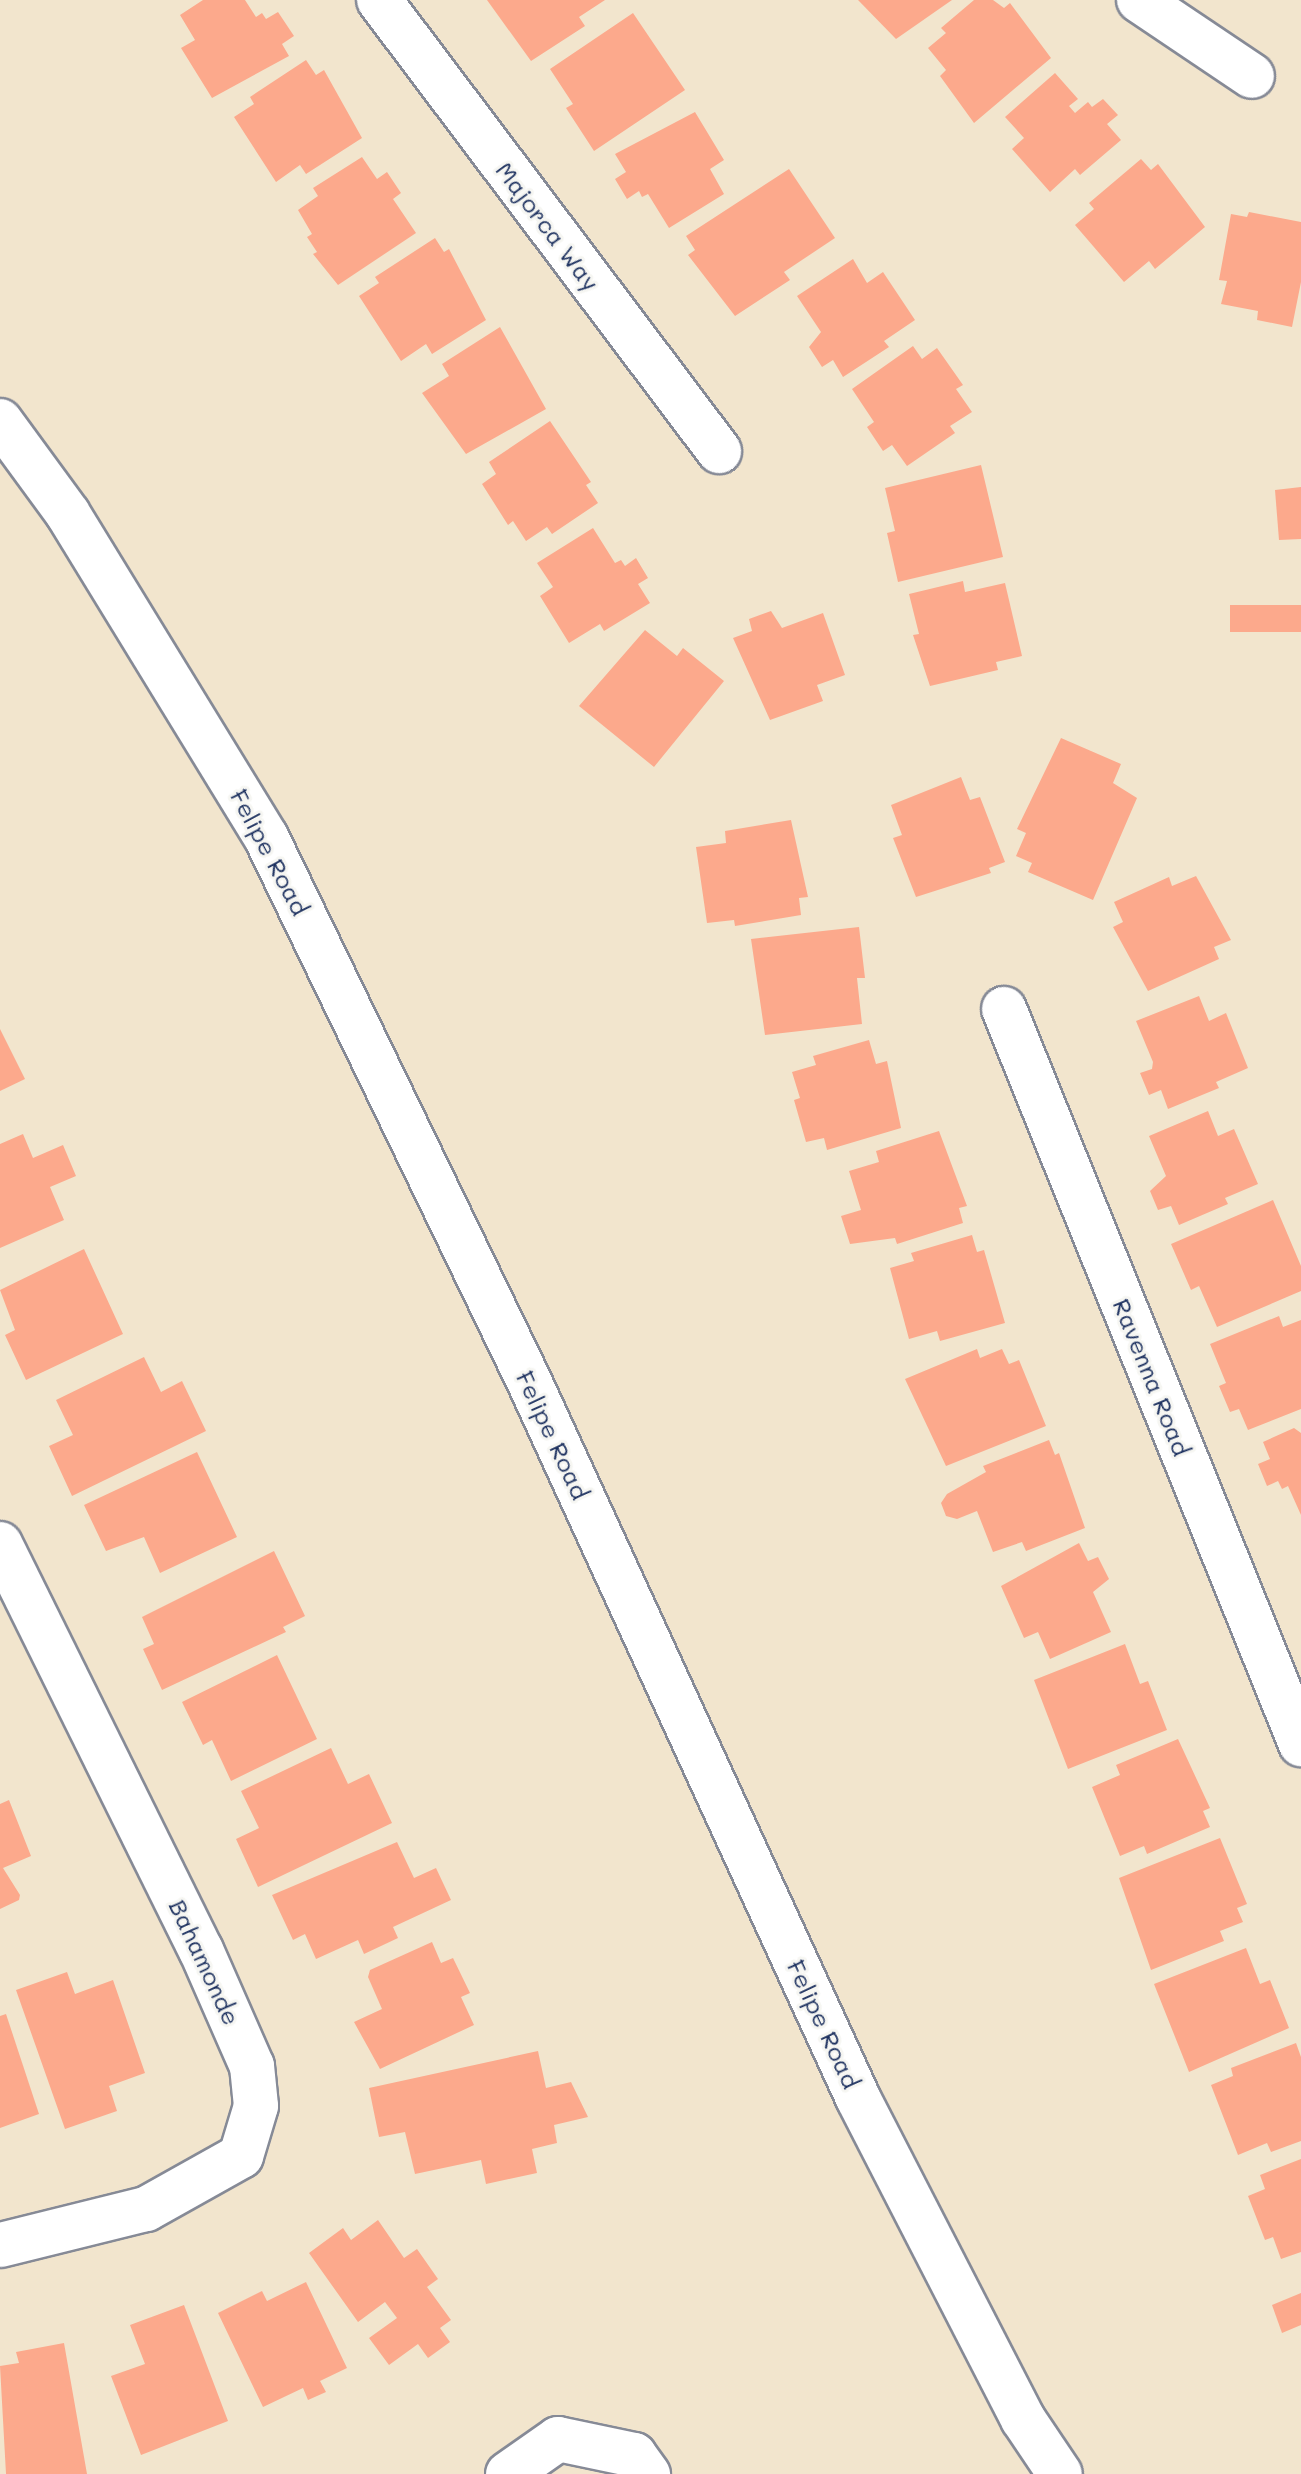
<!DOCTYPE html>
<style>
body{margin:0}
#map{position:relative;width:1301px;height:2474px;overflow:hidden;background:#f2e5cd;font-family:Mali,sans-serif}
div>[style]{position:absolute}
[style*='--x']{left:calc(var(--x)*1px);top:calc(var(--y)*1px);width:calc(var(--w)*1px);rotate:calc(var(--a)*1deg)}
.building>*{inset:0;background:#fca98c;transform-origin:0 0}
.roads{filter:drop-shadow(2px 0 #868a96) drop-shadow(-2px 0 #868a96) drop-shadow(0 2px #868a96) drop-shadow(0 -2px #868a96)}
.minor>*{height:44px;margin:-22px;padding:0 22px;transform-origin:22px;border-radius:22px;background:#fff}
.major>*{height:44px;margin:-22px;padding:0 22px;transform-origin:22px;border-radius:22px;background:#fff}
span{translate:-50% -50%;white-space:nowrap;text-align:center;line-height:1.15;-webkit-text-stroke:6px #f6f6f2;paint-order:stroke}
.street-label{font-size:24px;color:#1b2f5e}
</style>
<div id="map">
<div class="building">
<div style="clip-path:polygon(203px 0,245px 0,256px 17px,262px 13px,266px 19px,278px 12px,294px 36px,282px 44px,289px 56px,212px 98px,181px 48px,195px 40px,180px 15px)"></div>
<div style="clip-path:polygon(487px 0,605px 0,579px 17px,585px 26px,531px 61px)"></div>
<div style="clip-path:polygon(858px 0,952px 0,896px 39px)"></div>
<div style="clip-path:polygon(974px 0,993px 0,1004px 8px,1010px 3px,1051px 58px,974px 123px,940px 76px,946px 70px,928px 48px,946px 33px,941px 28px)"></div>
<div style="clip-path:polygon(633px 13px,685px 90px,594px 151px,566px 108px,573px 104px,550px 69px)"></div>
<div style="clip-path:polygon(306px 60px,316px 75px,324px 70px,362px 138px,306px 174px,300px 165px,276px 182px,234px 117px,254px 104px,250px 97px)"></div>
<div style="clip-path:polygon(1055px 73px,1078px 99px,1069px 106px,1075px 113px,1088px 102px,1092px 107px,1103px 99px,1118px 115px,1107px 124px,1121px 140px,1080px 175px,1075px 169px,1050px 192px,1012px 149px,1024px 138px,1005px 117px)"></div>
<div style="clip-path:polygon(695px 112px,724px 160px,710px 169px,724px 194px,669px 228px,648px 194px,642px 197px,639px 191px,627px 199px,615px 179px,626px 172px,615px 154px)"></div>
<div style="clip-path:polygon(362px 157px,377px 179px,387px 172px,401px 193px,393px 199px,416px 233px,338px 285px,313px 254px,317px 252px,307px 237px,312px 234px,298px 210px,318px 196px,313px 188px)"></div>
<div style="clip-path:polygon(1141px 159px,1151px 170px,1158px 164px,1205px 227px,1155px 269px,1149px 261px,1124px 282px,1075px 225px,1094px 209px,1089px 203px)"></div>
<div style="clip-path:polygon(789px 169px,835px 238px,784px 272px,790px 280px,735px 316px,688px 255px,695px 250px,686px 236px)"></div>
<div style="clip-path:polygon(1249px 212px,1301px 222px,1301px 282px,1292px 327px,1257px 320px,1258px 311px,1221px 304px,1227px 281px,1219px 280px,1231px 214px,1247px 217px)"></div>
<div style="clip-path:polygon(435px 238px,444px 252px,449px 249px,486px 320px,432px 354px,426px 344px,401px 361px,359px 296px,379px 283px,375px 277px)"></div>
<div style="clip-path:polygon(853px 259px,867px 283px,883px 272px,915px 320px,884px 341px,889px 347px,843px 377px,833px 360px,822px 367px,809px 347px,821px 332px,797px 296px)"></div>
<div style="clip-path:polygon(500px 327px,546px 409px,466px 454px,422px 393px,449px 376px,442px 364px)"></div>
<div style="clip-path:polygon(913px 346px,922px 359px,937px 348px,963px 385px,956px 389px,972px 412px,950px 426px,955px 433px,907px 466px,892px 445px,883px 451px,867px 427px,874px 422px,852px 389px)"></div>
<div style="clip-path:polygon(550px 421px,591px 482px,586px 485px,598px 503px,552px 534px,547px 527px,526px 541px,513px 521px,508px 525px,482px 484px,496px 474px,489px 462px)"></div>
<div style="clip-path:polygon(981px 465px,1003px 557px,898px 582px,887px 533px,895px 531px,885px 488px)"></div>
<div style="clip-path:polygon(1301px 487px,1301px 539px,1279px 540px,1275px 490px)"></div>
<div style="clip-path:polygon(593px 528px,615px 563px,621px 560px,625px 566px,636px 558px,648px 578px,638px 584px,650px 603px,604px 631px,600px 624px,569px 643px,540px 596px,553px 587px,537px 563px)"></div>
<div style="clip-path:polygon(963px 581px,965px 592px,1005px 583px,1022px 656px,996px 662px,998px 670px,930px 686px,913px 635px,919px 634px,909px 594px)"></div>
<div style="left:1301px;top:605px;width:27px;height:71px;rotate:90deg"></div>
<div style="clip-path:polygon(771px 611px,782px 628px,823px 613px,845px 675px,817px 685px,823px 701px,770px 720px,733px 638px,752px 631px,749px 619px)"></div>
<div style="clip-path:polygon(645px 630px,677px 656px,683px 648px,724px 681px,654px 767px,579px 706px)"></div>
<div style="clip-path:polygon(1061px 738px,1121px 764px,1113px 783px,1137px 798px,1093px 900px,1028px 872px,1032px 863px,1016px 856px,1026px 833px,1017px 829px)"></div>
<div style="clip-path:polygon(961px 777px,970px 800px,980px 797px,1005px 862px,989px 868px,991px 873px,916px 897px,893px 838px,902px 835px,891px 805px)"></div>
<div style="clip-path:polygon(791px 820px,808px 897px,799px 898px,801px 915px,735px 926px,734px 920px,707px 923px,696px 847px,726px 843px,725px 831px)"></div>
<div style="clip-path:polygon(1196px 876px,1231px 940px,1214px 947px,1219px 959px,1148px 991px,1113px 927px,1123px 922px,1114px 902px,1169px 877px,1172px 886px)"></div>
<div style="clip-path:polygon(859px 927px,865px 978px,857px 978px,862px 1024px,765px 1035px,751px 939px)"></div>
<div style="clip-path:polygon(1199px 996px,1209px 1021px,1226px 1013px,1248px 1068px,1216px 1082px,1219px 1088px,1168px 1109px,1161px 1090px,1149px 1095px,1140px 1073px,1152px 1069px,1153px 1062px,1136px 1021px)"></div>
<div style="clip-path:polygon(0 1029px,25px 1079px,0 1091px)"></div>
<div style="clip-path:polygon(869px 1040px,876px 1064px,887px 1061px,901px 1128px,827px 1150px,824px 1138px,806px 1142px,794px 1100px,800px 1098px,792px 1072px,816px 1065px,813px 1056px)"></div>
<div style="clip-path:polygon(1208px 1111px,1218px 1136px,1234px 1129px,1258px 1184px,1225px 1198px,1228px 1204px,1179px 1225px,1171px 1206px,1158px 1210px,1150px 1191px,1166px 1176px,1149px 1136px)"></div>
<div style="clip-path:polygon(939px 1131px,967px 1206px,959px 1208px,963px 1223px,897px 1244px,895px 1238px,850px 1244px,841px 1216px,861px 1210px,849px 1171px,879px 1162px,876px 1151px)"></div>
<div style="clip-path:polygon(23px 1134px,33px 1158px,63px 1145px,76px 1176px,50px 1187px,64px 1220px,0 1248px,0 1144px)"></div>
<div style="clip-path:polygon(1273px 1200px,1301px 1266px,1301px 1291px,1217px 1327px,1199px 1286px,1191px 1290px,1171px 1244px)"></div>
<div style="clip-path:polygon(972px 1235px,977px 1252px,984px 1250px,1005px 1323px,940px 1341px,937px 1331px,909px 1339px,890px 1268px,914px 1261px,911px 1253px)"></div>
<div style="clip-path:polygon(84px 1249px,123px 1334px,26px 1380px,5px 1335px,15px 1330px,0 1290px)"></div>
<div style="clip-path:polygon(1279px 1316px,1283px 1327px,1301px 1320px,1301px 1409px,1248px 1430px,1239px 1409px,1230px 1412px,1219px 1386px,1226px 1383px,1210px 1344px)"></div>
<div style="clip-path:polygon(977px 1349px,980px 1358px,1002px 1349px,1009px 1364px,1019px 1360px,1046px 1426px,946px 1466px,905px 1379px)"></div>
<div style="clip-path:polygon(144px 1357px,161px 1392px,182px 1381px,206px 1431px,72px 1496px,49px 1446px,73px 1435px,56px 1400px)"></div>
<div style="clip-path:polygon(1294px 1428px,1301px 1433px,1301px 1515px,1288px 1486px,1282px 1489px,1278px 1481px,1267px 1486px,1258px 1464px,1270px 1459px,1263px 1442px)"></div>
<div style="clip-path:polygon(1049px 1440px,1055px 1455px,1059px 1453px,1085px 1528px,1026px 1551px,1022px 1542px,993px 1552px,977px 1511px,957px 1519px,946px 1516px,941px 1503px,947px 1494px,986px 1472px,983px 1466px)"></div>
<div style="clip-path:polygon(197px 1452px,237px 1537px,160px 1573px,144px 1537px,106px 1551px,84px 1505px)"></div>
<div style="clip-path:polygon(1079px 1543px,1088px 1561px,1098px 1557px,1109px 1579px,1093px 1592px,1111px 1632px,1050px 1659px,1038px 1632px,1024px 1638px,1001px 1586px)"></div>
<div style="clip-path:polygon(274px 1551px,305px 1616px,283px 1627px,286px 1632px,162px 1690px,143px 1649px,154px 1644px,142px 1617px)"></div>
<div style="clip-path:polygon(1125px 1644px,1140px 1684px,1148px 1681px,1167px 1730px,1068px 1769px,1034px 1680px)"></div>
<div style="clip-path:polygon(277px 1655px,317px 1739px,231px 1781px,212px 1740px,203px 1745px,182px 1702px)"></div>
<div style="clip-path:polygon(1178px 1739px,1210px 1808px,1203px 1811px,1210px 1827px,1147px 1854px,1144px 1846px,1120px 1856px,1092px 1787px,1120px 1775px,1116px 1765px)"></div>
<div style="clip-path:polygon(331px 1748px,348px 1784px,369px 1774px,392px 1823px,258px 1887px,236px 1839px,259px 1828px,241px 1791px)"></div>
<div style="clip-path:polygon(9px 1800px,31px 1856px,3px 1868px,20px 1895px,19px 1900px,0 1909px,0 1804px)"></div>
<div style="clip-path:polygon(1220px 1838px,1247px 1904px,1237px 1908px,1243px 1922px,1220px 1931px,1224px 1941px,1151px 1970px,1119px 1878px)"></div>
<div style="clip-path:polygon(397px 1842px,414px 1878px,436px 1868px,451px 1900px,393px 1927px,398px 1938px,364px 1954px,358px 1940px,316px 1959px,305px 1934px,293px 1940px,272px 1895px)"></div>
<div style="clip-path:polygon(432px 1942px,441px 1963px,453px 1958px,470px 1993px,461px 1997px,474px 2025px,380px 2069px,354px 2022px,382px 2009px,368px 1977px,370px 1970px)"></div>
<div style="clip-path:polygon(1246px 1948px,1260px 1984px,1270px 1980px,1289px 2028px,1189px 2072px,1154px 1984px)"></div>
<div style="clip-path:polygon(67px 1972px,75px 1994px,113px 1980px,145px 2073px,109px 2086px,117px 2111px,65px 2129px,16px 1990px)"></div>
<div style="clip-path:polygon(6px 2014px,39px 2114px,0 2128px,0 2016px)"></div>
<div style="clip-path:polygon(1296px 2043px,1301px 2057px,1301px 2141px,1271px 2152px,1267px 2143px,1238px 2155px,1211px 2085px,1233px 2076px,1231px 2068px)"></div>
<div style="clip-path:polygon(538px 2051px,546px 2088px,571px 2082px,588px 2117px,554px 2125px,557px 2143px,532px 2149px,537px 2173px,486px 2184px,481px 2160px,415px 2174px,405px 2132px,379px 2137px,369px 2088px)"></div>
<div style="clip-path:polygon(1301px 2159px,1301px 2252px,1281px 2259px,1273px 2237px,1265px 2240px,1248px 2196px,1265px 2189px,1260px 2175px)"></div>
<div style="clip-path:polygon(378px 2220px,404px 2258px,417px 2249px,438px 2279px,427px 2287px,451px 2320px,440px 2328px,450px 2342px,428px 2358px,418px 2344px,389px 2365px,369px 2338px,397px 2318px,385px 2302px,358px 2322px,309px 2253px,343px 2228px,351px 2240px)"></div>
<div style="clip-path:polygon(306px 2282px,347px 2368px,320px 2381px,326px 2392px,308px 2400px,303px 2388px,263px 2407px,218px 2313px,262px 2291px,267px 2301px)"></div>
<div style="clip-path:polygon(1301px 2293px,1301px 2325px,1282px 2333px,1272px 2305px)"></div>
<div style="clip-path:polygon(184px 2305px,228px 2421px,141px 2455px,111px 2376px,145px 2364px,130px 2325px)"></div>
<div style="clip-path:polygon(64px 2343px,87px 2474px,6px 2474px,0 2366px,19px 2363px,16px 2352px)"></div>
</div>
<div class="roads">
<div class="minor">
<div style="--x:379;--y:0;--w:565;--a:52.99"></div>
<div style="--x:1139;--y:0;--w:136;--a:33.9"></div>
<div style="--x:1004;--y:1009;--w:793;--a:68"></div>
<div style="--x:0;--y:1544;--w:453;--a:63.7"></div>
<div style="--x:201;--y:1950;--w:127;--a:66.3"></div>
<div style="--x:252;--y:2066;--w:40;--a:84.3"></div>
<div style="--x:256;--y:2106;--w:52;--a:106.7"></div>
<div style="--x:241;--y:2156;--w:109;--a:150.8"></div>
<div style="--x:146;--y:2209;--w:150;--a:166.1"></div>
<div style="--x:508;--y:2474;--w:61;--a:-35"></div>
<div style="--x:558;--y:2439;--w:78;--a:11.9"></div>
<div style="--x:634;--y:2455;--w:24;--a:54"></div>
</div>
<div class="major">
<div style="--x:0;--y:421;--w:115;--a:53.8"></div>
<div style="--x:68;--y:514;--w:379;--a:58.5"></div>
<div style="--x:266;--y:837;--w:604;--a:64.2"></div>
<div style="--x:529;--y:1381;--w:789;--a:65.35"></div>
<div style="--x:858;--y:2098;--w:361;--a:62.8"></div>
<div style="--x:1023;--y:2419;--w:66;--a:56.1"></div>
</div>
</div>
<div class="street-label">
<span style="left:548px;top:226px;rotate:53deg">Majorca Way</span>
<span style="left:270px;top:852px;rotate:62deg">Felipe Road</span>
<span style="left:1152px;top:1377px;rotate:68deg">Ravenna Road</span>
<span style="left:553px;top:1435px;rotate:65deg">Felipe Road</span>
<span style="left:205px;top:1962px;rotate:65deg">Bahamonde</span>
<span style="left:824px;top:2024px;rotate:65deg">Felipe Road</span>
</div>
</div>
